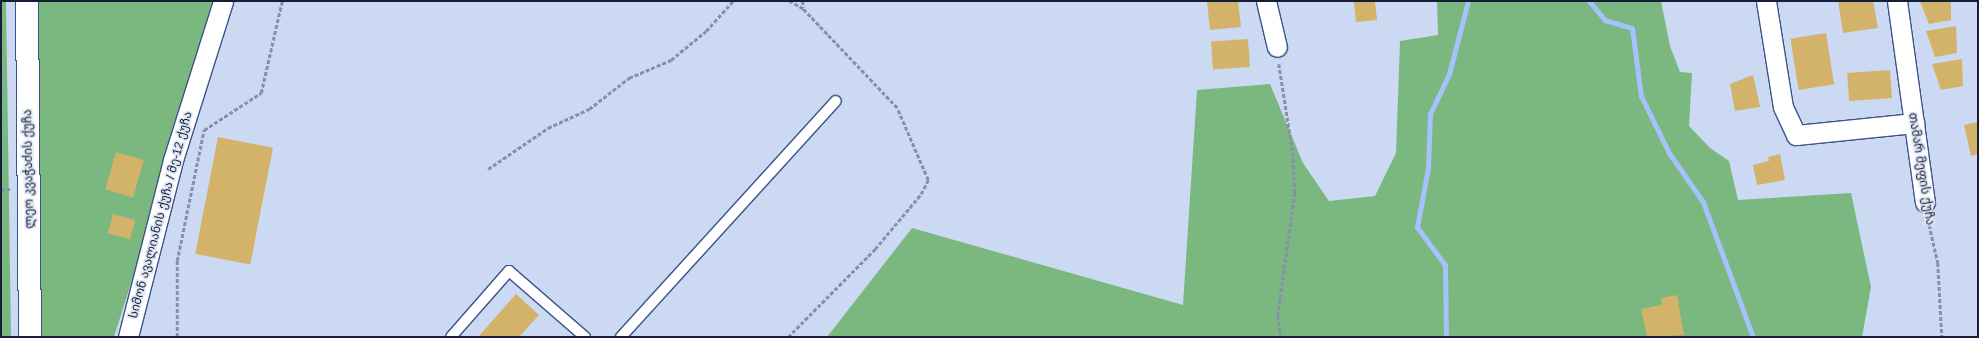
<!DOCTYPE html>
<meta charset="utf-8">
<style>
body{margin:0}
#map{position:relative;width:1979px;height:338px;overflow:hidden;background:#ccd9f3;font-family:Arial,"Noto Sans Georgian",sans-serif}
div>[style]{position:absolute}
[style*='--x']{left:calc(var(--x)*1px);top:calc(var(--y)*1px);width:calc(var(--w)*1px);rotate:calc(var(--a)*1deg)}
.green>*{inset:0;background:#7bb87f}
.stream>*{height:5px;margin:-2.5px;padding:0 2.5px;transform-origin:2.5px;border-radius:2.5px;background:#a5c1fe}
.building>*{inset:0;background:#d3b26a;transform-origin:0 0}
.path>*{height:2.5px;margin-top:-1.25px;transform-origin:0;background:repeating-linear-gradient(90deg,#8591ab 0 4px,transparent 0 6px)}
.roads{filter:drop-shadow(1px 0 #3b528b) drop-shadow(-1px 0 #3b528b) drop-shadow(0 1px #3b528b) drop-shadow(0 -1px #3b528b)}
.service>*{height:10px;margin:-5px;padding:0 5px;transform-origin:5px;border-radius:5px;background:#fff}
.minor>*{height:19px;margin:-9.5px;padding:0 9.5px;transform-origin:9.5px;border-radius:9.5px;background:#fff}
.secondary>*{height:22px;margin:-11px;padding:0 11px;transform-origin:11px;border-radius:11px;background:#fff}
span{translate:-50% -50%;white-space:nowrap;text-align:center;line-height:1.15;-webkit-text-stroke:3.5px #dfe6f3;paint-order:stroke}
.street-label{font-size:12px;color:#141e37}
.frame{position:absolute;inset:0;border:2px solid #141e37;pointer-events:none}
</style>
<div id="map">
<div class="green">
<div style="clip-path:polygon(1px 1px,6px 1px,11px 337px,1px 337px)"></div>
<div style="clip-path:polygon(36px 1px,220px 1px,114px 337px,40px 337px)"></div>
<div style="clip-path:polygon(1437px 1px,1661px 1px,1670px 46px,1680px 72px,1692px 73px,1689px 126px,1710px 148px,1729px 161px,1738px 200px,1851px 193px,1871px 287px,1862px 337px,827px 337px,912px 228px,1183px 305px,1197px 90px,1270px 84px,1303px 163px,1329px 201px,1375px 196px,1396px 153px,1400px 41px,1438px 35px)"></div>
</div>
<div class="stream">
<div style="--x:1589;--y:1;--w:25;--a:50"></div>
<div style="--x:1605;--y:20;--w:28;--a:17"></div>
<div style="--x:1632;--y:28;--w:69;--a:82.5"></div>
<div style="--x:1641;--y:96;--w:64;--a:63.8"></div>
<div style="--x:1669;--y:153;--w:60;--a:55.2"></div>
<div style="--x:1703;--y:202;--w:144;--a:69.7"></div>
<div style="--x:1446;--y:337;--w:72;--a:-90.8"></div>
<div style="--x:1445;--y:265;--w:47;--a:-126.4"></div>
<div style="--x:1417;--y:227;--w:60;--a:-79.4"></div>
<div style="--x:1428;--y:168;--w:54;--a:-87.9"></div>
<div style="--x:1430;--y:114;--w:44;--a:-64.6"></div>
<div style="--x:1449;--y:74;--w:75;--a:-75.4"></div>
</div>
<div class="building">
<div style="clip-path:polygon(1224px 1px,1238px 1px,1241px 27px,1210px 30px,1207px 2px)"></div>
<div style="clip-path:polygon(1361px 1px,1375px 1px,1377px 20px,1356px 22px,1354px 2px)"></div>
<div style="clip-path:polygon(1838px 1px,1873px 1px,1878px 28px,1843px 33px)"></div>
<div style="clip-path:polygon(1920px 1px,1951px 1px,1951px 20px,1929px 24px)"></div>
<div style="clip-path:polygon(1956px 26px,1957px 53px,1935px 57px,1926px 31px)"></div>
<div style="left:1826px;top:33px;width:52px;height:36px;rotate:81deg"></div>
<div style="left:1248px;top:39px;width:28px;height:37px;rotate:86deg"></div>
<div style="clip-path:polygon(1962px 59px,1963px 86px,1941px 90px,1932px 64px)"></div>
<div style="left:1890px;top:70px;width:28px;height:43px;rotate:86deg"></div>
<div style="clip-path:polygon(1753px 75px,1760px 107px,1735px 111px,1730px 84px)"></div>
<div style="clip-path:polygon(1978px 122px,1978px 154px,1971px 156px,1964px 125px)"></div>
<div style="left:218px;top:137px;width:56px;height:119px;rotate:11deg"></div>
<div style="left:116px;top:152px;width:29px;height:39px;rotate:16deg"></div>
<div style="clip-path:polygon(1780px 154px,1785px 180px,1757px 185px,1753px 165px,1769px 161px,1768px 157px)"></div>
<div style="left:113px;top:214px;width:23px;height:20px;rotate:15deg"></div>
<div style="clip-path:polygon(516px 294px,539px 315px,519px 337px,478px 337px)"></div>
<div style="clip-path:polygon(1677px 295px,1684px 335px,1647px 337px,1641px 309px,1662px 305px,1661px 298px)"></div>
</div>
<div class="path">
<div style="--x:803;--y:1;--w:7;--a:90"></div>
<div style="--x:1279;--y:64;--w:90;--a:81.1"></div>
<div style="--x:1293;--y:153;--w:40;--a:87.1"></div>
<div style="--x:1295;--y:193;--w:124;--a:97.9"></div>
<div style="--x:1278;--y:316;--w:21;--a:82"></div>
<div style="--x:488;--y:169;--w:73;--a:-34.3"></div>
<div style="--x:548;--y:128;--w:45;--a:-24.9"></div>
<div style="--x:589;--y:109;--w:51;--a:-37.8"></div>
<div style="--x:629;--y:78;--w:46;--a:-23.2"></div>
<div style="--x:671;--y:60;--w:45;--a:-39.6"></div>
<div style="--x:706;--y:31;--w:40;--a:-48"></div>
<div style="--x:1;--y:190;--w:9;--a:-6"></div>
<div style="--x:1928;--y:219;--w:45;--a:77.2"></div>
<div style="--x:1938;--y:263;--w:74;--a:86.9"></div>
<div style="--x:177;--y:337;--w:76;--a:-90"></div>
<div style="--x:177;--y:261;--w:134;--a:-78.4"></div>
<div style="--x:204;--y:130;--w:68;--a:-33"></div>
<div style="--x:261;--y:93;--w:94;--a:-77.1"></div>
<div style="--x:788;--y:337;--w:124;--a:-45.3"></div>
<div style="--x:875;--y:249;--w:72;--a:-50.1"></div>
<div style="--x:921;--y:194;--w:16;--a:-63"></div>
<div style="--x:928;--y:180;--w:78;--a:-113.3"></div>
<div style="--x:897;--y:108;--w:137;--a:-133.5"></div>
<div style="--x:803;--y:9;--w:16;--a:-150"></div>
</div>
<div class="roads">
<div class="service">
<div style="--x:451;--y:337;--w:88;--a:-48.7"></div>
<div style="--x:509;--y:271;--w:101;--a:41"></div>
<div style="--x:621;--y:337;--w:319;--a:-47.7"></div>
</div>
<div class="minor">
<div style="--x:1266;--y:1;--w:47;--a:76.6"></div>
<div style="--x:1766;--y:1;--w:107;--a:80.9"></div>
<div style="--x:1783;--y:107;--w:31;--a:65"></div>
<div style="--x:1796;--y:135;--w:119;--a:-5.8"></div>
<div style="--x:1897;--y:1;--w:203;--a:82.1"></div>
<div style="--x:128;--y:337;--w:183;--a:-75.7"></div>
<div style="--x:173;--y:160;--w:167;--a:-72.5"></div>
</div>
<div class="secondary">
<div style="--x:27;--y:1;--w:336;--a:89.5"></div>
</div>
</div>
<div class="street-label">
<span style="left:29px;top:169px;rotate:-91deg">ლეო კვაჭაძის ქუჩა</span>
<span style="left:1921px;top:169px;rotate:81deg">თამარ მეფის ქუჩა</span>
<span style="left:161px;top:215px;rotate:-75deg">სიმონ ავალიანის ქუჩა / მე-12 ქუჩა</span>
</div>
<div class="frame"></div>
</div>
